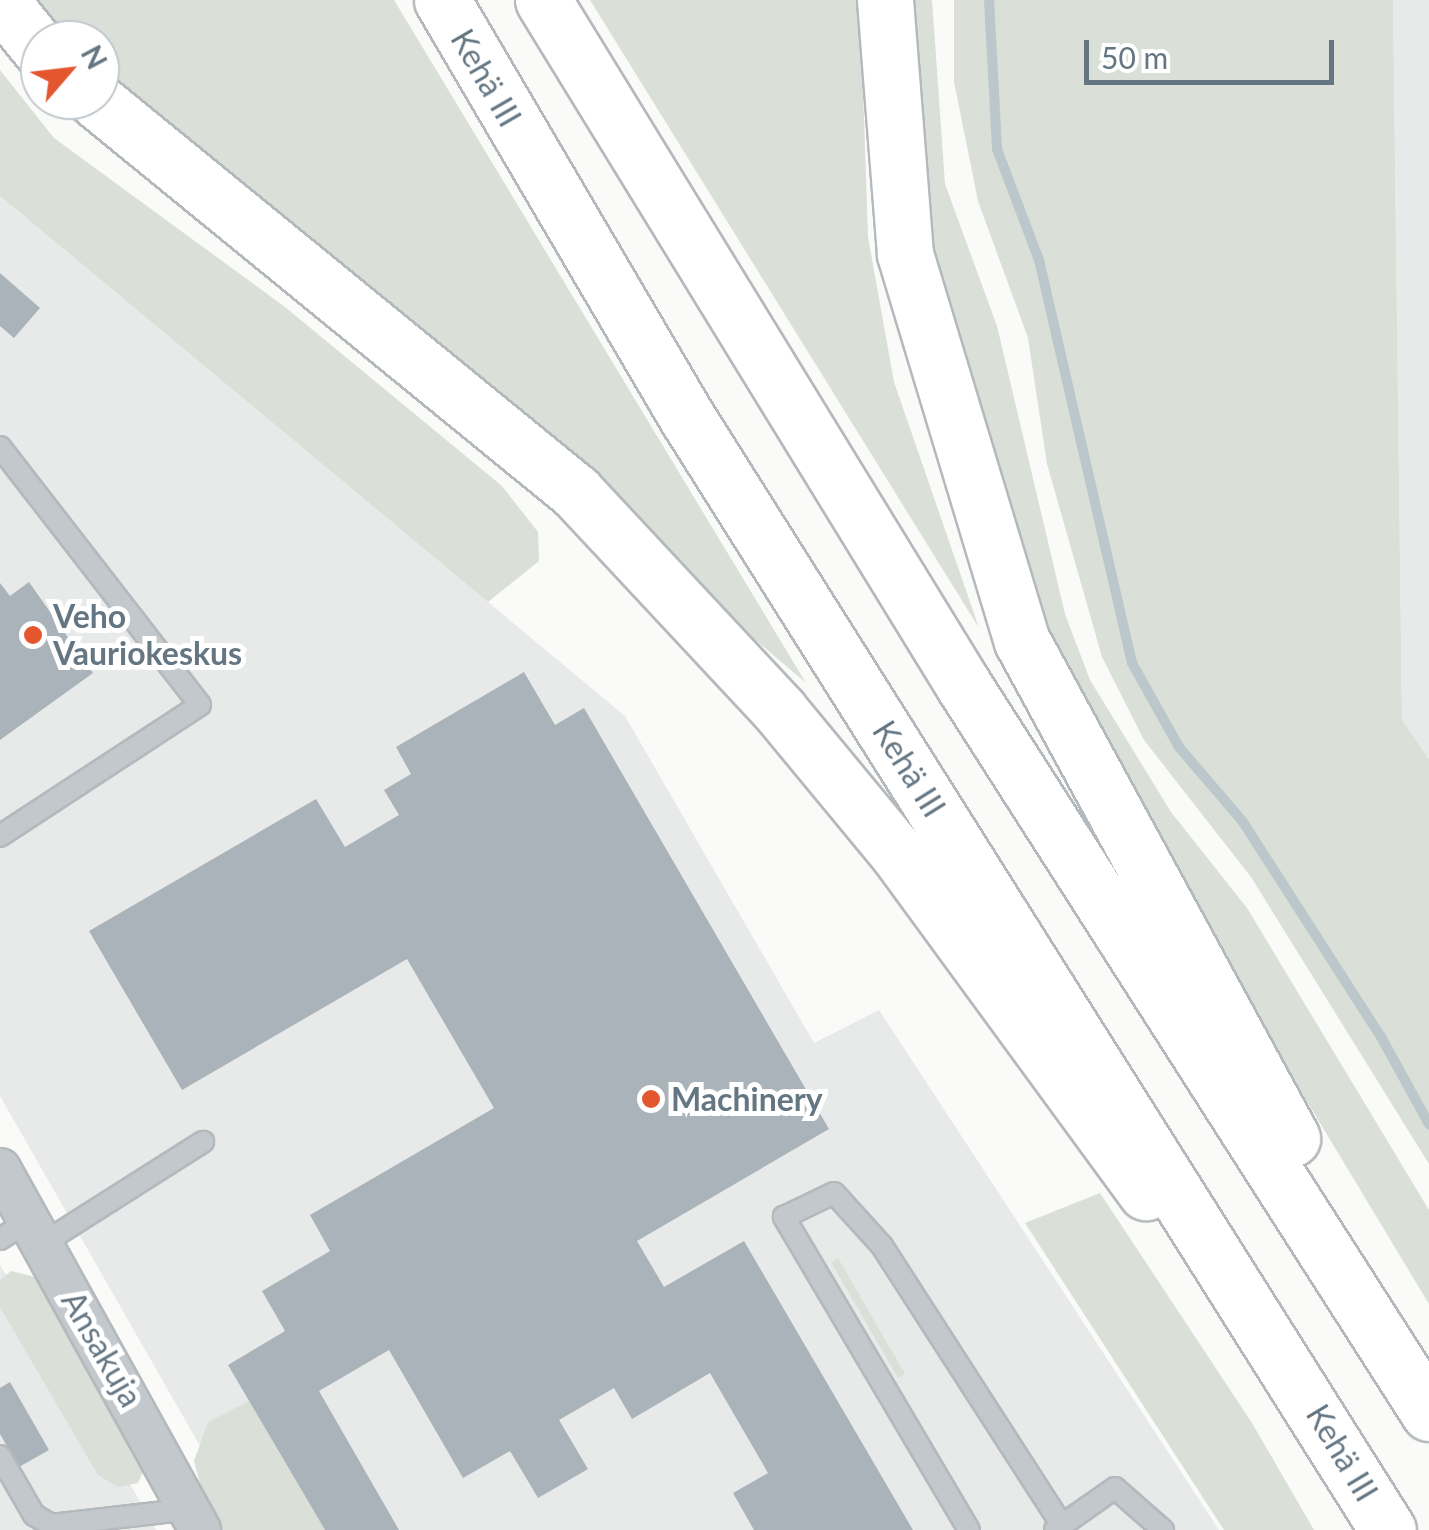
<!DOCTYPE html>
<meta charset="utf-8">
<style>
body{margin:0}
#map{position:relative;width:1429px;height:1530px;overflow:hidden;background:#fafaf8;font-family:Lato,sans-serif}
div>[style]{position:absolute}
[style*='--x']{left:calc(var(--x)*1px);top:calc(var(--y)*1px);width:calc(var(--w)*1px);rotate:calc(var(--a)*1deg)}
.built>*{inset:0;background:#e8e9e9}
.green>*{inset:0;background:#dadfd7;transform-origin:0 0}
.stream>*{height:10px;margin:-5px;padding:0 5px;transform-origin:5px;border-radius:5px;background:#bbc7cb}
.building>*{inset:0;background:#aab3b9}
.roads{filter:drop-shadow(2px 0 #b4b9bd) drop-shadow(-2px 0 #b4b9bd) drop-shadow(0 2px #b4b9bd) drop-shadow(0 -2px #b4b9bd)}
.lane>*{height:20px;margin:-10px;padding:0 10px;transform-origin:10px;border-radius:10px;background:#c3c8cc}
.street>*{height:40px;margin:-20px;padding:0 20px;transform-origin:20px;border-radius:20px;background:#c3c8cc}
.highway>*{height:55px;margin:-27.5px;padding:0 27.5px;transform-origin:27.5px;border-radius:27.5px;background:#fff}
.dots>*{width:28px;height:28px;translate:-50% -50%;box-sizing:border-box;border:5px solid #fff;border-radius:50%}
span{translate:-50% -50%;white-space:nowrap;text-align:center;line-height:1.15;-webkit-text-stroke:10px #fff;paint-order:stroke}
.street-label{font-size:32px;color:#657683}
.poi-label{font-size:32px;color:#657683;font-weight:700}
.left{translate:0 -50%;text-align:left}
.north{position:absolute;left:20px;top:20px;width:100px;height:100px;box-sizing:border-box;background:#fff;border:2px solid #c1c8cd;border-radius:50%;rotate:62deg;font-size:28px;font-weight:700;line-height:40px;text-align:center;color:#657683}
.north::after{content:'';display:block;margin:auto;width:35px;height:45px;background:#e4572e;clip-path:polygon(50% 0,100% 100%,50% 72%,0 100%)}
.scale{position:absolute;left:1084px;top:40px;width:250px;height:45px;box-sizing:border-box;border:5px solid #657683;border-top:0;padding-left:12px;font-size:30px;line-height:35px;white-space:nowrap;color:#657683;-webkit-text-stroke:8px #fff;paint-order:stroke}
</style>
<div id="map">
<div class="built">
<div style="clip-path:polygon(1393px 0,1429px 0,1429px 759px,1402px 720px)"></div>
<div style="clip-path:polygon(0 196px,625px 716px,814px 1043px,879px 1010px,1219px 1530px,248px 1530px,0 1096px)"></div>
<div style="clip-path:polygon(0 1265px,104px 1438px,156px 1530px,0 1530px)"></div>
</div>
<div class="green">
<div style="clip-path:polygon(24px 0,394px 0,806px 683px,100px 80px,100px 40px,61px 40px)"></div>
<div style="clip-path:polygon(590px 0,860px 0,868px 237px,894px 382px,979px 628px)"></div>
<div style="clip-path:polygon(909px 0,932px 0,945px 184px,997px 326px,1065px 614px,1090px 680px,1171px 812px,1247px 908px,1429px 1210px,1429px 1304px,1179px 889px,1040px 625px,954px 375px,927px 224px)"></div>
<div style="clip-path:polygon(954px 0,1393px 0,1402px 720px,1429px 759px,1429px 1164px,1251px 877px,1144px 740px,1102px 657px,1047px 464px,1028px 338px,978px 201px,954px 82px)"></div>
<div style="clip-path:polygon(0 70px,54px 138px,285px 307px,502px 486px,538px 532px,539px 561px,488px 602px,0 196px)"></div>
<div style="clip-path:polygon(1100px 1193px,1252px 1423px,1314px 1530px,1224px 1530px,1025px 1223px)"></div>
<div style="left:838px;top:1258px;width:134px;height:8px;rotate:60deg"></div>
<div style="clip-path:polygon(11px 1271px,39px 1278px,145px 1468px,138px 1483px,118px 1487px,98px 1475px,0 1307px,0 1280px)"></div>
<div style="clip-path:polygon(249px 1401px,325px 1530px,218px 1530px,208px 1514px,194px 1461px,208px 1422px)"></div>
</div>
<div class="stream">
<div style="--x:989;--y:0;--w:149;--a:86.9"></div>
<div style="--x:997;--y:149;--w:119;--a:69.3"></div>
<div style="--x:1039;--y:260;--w:414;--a:77"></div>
<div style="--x:1132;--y:663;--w:96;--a:60.8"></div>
<div style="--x:1179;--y:747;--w:99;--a:49.5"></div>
<div style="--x:1243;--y:822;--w:253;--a:57.3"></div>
<div style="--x:1380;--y:1035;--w:102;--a:61.2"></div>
</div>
<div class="building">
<div style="clip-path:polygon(0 273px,40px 308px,14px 338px,0 326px)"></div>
<div style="clip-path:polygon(29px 582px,93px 673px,0 740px,0 583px,10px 596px)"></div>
<div style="clip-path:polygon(524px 672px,555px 725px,584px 708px,829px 1129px,637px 1241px,664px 1287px,744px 1241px,913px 1530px,754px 1530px,733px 1493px,768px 1473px,710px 1373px,632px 1419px,614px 1388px,559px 1420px,588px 1469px,538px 1498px,510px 1451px,463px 1478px,389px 1350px,319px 1391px,399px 1530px,325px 1530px,228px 1365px,285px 1331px,262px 1291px,330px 1251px,310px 1215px,494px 1108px,407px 959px,182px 1090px,89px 931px,316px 799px,345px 847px,399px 815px,384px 790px,411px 774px,396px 747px)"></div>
<div style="clip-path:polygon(10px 1382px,49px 1450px,19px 1467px,0 1434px,0 1388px)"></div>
</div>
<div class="roads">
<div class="lane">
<div style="--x:0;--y:447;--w:326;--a:52.2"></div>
<div style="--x:200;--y:705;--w:239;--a:146.8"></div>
<div style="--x:0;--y:1239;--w:34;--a:-32"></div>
<div style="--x:42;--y:1244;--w:191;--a:-32.4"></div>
<div style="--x:0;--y:1456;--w:68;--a:60"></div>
<div style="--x:34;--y:1515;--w:20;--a:30"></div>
<div style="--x:51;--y:1525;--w:141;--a:-6.5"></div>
<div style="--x:969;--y:1530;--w:364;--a:-120.6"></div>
<div style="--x:784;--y:1217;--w:55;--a:-25.6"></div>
<div style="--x:834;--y:1193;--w:72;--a:47.8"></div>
<div style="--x:882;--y:1246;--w:332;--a:57.2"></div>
<div style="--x:1055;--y:1530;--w:73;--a:-35"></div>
<div style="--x:1115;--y:1488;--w:64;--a:41.2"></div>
</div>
<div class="street">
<div style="--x:0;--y:1169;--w:413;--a:61"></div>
</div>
<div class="highway">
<div style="--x:0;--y:0;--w:63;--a:50.8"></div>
<div style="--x:442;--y:0;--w:486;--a:59.6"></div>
<div style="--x:688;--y:419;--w:1313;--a:57.79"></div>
<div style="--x:543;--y:0;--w:805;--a:58.46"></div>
<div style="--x:964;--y:686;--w:863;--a:57.4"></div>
<div style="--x:885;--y:0;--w:255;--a:85.5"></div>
<div style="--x:905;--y:254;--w:404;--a:73.2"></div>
<div style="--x:1022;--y:641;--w:566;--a:61.49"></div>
<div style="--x:96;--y:100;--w:620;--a:39.24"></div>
<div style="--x:576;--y:492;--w:299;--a:47"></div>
<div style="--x:780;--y:711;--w:182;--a:50.4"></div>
<div style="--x:896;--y:851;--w:423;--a:53.8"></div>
</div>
</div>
<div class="dots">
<div style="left:33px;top:635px;background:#e4572e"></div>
<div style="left:651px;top:1099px;background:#e4572e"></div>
</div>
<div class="street-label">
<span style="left:486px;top:78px;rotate:60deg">Kehä III</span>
<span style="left:909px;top:769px;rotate:58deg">Kehä III</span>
<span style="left:102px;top:1349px;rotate:60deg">Ansakuja</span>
<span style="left:1342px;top:1453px;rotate:59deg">Kehä III</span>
</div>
<div class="poi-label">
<span class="left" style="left:53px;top:635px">Veho<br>Vauriokeskus</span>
<span class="left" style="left:671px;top:1099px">Machinery</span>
</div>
<div class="north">N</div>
<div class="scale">50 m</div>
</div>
